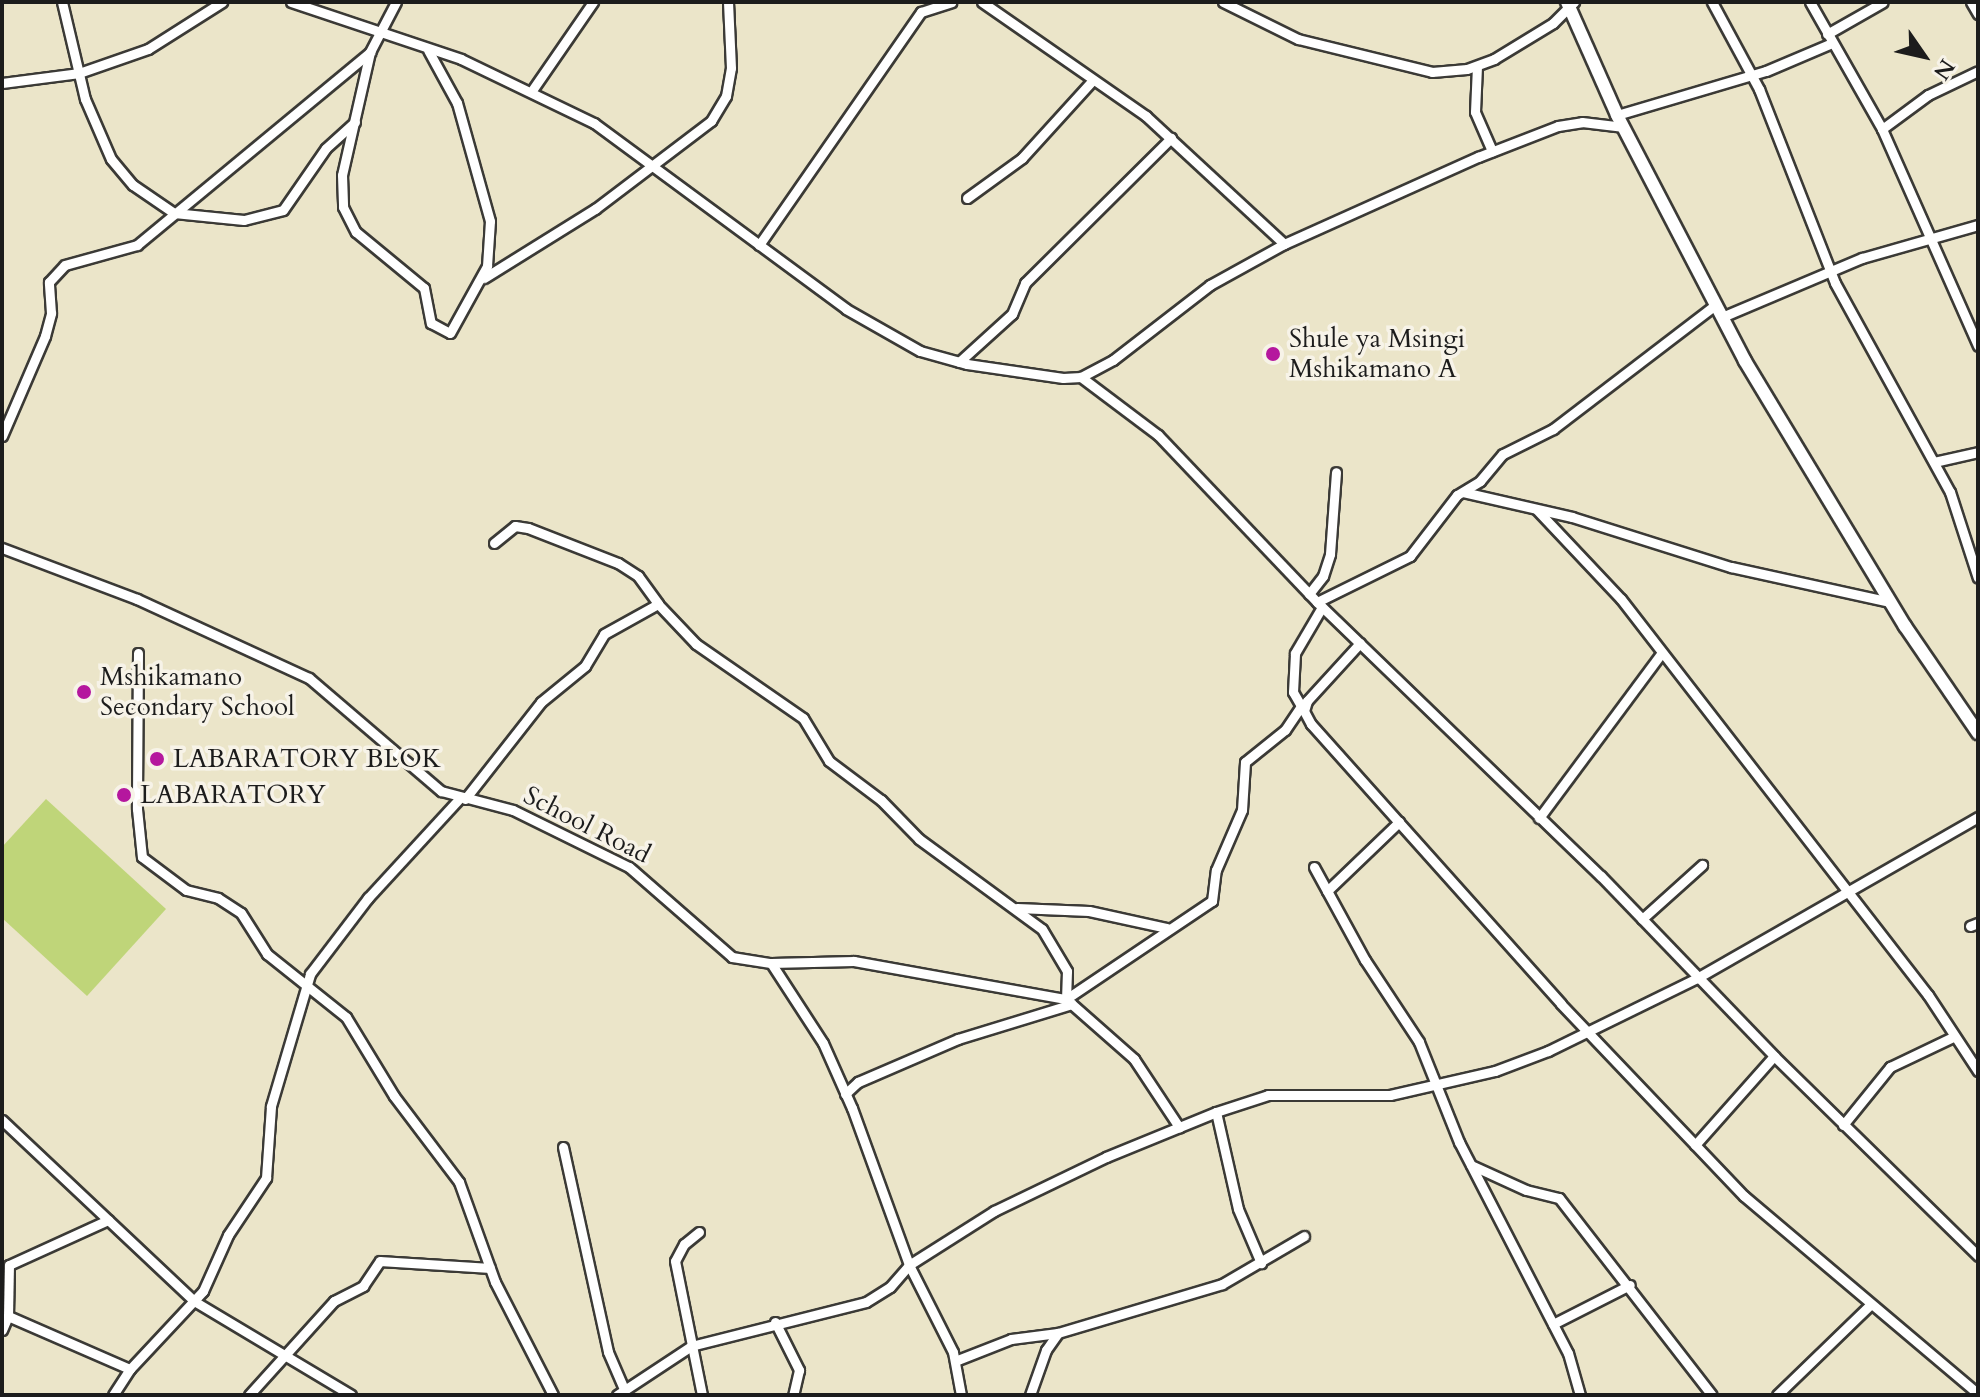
<!DOCTYPE html>
<style>
body{margin:0}
#map{position:relative;width:1980px;height:1397px;overflow:hidden;background:#ebe5c9;font-family:Cardo,serif}
div>[style]{position:absolute}
[style*='--x']{left:calc(var(--x)*1px);top:calc(var(--y)*1px);width:calc(var(--w)*1px);rotate:calc(var(--a)*1deg)}
.green>*{inset:0;background:#bfd579}
.roads{filter:drop-shadow(2px 0 #3b3a36) drop-shadow(-2px 0 #3b3a36) drop-shadow(0 2px #3b3a36) drop-shadow(0 -2px #3b3a36)}
.street>*{height:9px;margin:-4.5px;padding:0 4.5px;transform-origin:4.5px;border-radius:4.5px;background:#fff}
.secondary>*{height:12px;margin:-6px;padding:0 6px;transform-origin:6px;border-radius:6px;background:#fff}
.dots>*{width:22px;height:22px;translate:-50% -50%;box-sizing:border-box;border:4px solid #f7f3e8;border-radius:50%}
span{translate:-50% -50%;white-space:nowrap;text-align:center;line-height:1.15;-webkit-text-stroke:7px #f7f3e8;paint-order:stroke}
.poi-label{font-size:26px;color:#1c1c1c}
.left{translate:0 -50%;text-align:left}
.street-label{font-size:26px;color:#1c1c1c}
.frame{position:absolute;inset:0;border:4px solid #1c1c1c;pointer-events:none}
.north{position:absolute;left:1884px;top:16px;width:80px;height:80px;-webkit-text-stroke:6px #f7f3e8;paint-order:stroke;rotate:124deg;font-size:22px;font-weight:700;line-height:32px;text-align:center;color:#1c1c1c}
.north::after{content:'';display:block;margin:auto;width:28px;height:36px;background:#1c1c1c;clip-path:polygon(50% 0,100% 100%,50% 72%,0 100%)}
</style>
<div id="map">
<div class="green">
<div style="clip-path:polygon(46px 799px,166px 909px,87px 996px,2px 918px,2px 847px)"></div>
</div>
<div class="roads">
<div class="street">
<div style="--x:62;--y:2;--w:100;--a:76.7"></div>
<div style="--x:85;--y:99;--w:65;--a:66.6"></div>
<div style="--x:111;--y:159;--w:34;--a:50"></div>
<div style="--x:133;--y:185;--w:50;--a:34.3"></div>
<div style="--x:174;--y:213;--w:70;--a:5.7"></div>
<div style="--x:244;--y:220;--w:40;--a:-14.4"></div>
<div style="--x:283;--y:210;--w:75;--a:-55.3"></div>
<div style="--x:326;--y:148;--w:39;--a:-42"></div>
<div style="--x:291;--y:2;--w:179;--a:18.5"></div>
<div style="--x:461;--y:59;--w:148;--a:25.7"></div>
<div style="--x:594;--y:123;--w:313;--a:36.4"></div>
<div style="--x:846;--y:309;--w:85;--a:29.6"></div>
<div style="--x:920;--y:351;--w:49;--a:15.5"></div>
<div style="--x:967;--y:364;--w:97;--a:8.3"></div>
<div style="--x:1063;--y:378;--w:18;--a:-3"></div>
<div style="--x:1081;--y:377;--w:36;--a:-28"></div>
<div style="--x:1113;--y:360;--w:123;--a:-37.7"></div>
<div style="--x:1210;--y:285;--w:85;--a:-29"></div>
<div style="--x:1284;--y:244;--w:213;--a:-24.2"></div>
<div style="--x:1478;--y:157;--w:86;--a:-21.2"></div>
<div style="--x:1558;--y:126;--w:24;--a:-9"></div>
<div style="--x:1582;--y:122;--w:42;--a:6.8"></div>
<div style="--x:396;--y:2;--w:56;--a:117.5"></div>
<div style="--x:370;--y:52;--w:126;--a:102.8"></div>
<div style="--x:342;--y:175;--w:32;--a:88"></div>
<div style="--x:343;--y:207;--w:28;--a:63"></div>
<div style="--x:356;--y:232;--w:88;--a:39.5"></div>
<div style="--x:424;--y:288;--w:36;--a:79"></div>
<div style="--x:431;--y:323;--w:21;--a:28"></div>
<div style="--x:450;--y:333;--w:77;--a:-61.1"></div>
<div style="--x:487;--y:266;--w:45;--a:-86.2"></div>
<div style="--x:490;--y:221;--w:123;--a:-105.6"></div>
<div style="--x:457;--y:103;--w:60;--a:-118.7"></div>
<div style="--x:982;--y:2;--w:200;--a:34.8"></div>
<div style="--x:1146;--y:116;--w:188;--a:42.8"></div>
<div style="--x:1223;--y:2;--w:84;--a:26.3"></div>
<div style="--x:1298;--y:39;--w:138;--a:13.8"></div>
<div style="--x:1432;--y:72;--w:35;--a:-5"></div>
<div style="--x:1467;--y:69;--w:29;--a:-20"></div>
<div style="--x:1494;--y:59;--w:69;--a:-31.4"></div>
<div style="--x:1553;--y:23;--w:30;--a:-45"></div>
<div style="--x:1712;--y:2;--w:99;--a:61.6"></div>
<div style="--x:1759;--y:89;--w:208;--a:68.6"></div>
<div style="--x:1835;--y:283;--w:239;--a:61.2"></div>
<div style="--x:1950;--y:492;--w:90;--a:72"></div>
<div style="--x:1810;--y:2;--w:146;--a:60.4"></div>
<div style="--x:1882;--y:129;--w:237;--a:66.1"></div>
<div style="--x:1971;--y:2;--w:14;--a:60"></div>
<div style="--x:1827;--y:34;--w:64;--a:-29.7"></div>
<div style="--x:1477;--y:66;--w:46;--a:92.5"></div>
<div style="--x:1475;--y:112;--w:43;--a:66.4"></div>
<div style="--x:2;--y:83;--w:78;--a:-7.4"></div>
<div style="--x:79;--y:73;--w:73;--a:-19.2"></div>
<div style="--x:148;--y:49;--w:88;--a:-32.4"></div>
<div style="--x:533;--y:89;--w:106;--a:-55.4"></div>
<div style="--x:1617;--y:115;--w:155;--a:-16.5"></div>
<div style="--x:1766;--y:71;--w:72;--a:-23"></div>
<div style="--x:1882;--y:129;--w:57;--a:-36.5"></div>
<div style="--x:1928;--y:95;--w:55;--a:-25.6"></div>
<div style="--x:967;--y:198;--w:68;--a:-36"></div>
<div style="--x:1022;--y:158;--w:105;--a:-47.7"></div>
<div style="--x:759;--y:245;--w:284;--a:-55.2"></div>
<div style="--x:921;--y:12;--w:32;--a:-18"></div>
<div style="--x:484;--y:278;--w:131;--a:-31.9"></div>
<div style="--x:595;--y:209;--w:146;--a:-37.2"></div>
<div style="--x:711;--y:121;--w:29;--a:-59"></div>
<div style="--x:726;--y:96;--w:28;--a:-80"></div>
<div style="--x:731;--y:68;--w:66;--a:-92.6"></div>
<div style="--x:1722;--y:317;--w:152;--a:-22.9"></div>
<div style="--x:1862;--y:258;--w:121;--a:-15.9"></div>
<div style="--x:959;--y:362;--w:72;--a:-42.2"></div>
<div style="--x:1012;--y:314;--w:34;--a:-67"></div>
<div style="--x:1025;--y:283;--w:206;--a:-44.8"></div>
<div style="--x:1081;--y:377;--w:96;--a:37"></div>
<div style="--x:1158;--y:435;--w:231;--a:46.4"></div>
<div style="--x:1317;--y:602;--w:395;--a:44"></div>
<div style="--x:1601;--y:876;--w:250;--a:46.1"></div>
<div style="--x:1774;--y:1056;--w:286;--a:44.4"></div>
<div style="--x:2;--y:436;--w:109;--a:-66.7"></div>
<div style="--x:45;--y:336;--w:24;--a:-75"></div>
<div style="--x:51;--y:313;--w:31;--a:-94"></div>
<div style="--x:49;--y:282;--w:23;--a:-47"></div>
<div style="--x:65;--y:265;--w:75;--a:-15.5"></div>
<div style="--x:137;--y:245;--w:303;--a:-39.6"></div>
<div style="--x:1934;--y:462;--w:45;--a:-12.8"></div>
<div style="--x:1463;--y:492;--w:112;--a:12.9"></div>
<div style="--x:1572;--y:517;--w:167;--a:17.5"></div>
<div style="--x:1731;--y:567;--w:163;--a:12.4"></div>
<div style="--x:1537;--y:510;--w:122;--a:46.7"></div>
<div style="--x:1621;--y:599;--w:501;--a:52.22"></div>
<div style="--x:1928;--y:995;--w:91;--a:56.7"></div>
<div style="--x:494;--y:543;--w:27;--a:-39"></div>
<div style="--x:515;--y:526;--w:13;--a:9"></div>
<div style="--x:528;--y:528;--w:97;--a:21.3"></div>
<div style="--x:618;--y:563;--w:24;--a:33"></div>
<div style="--x:638;--y:576;--w:34;--a:54"></div>
<div style="--x:2;--y:548;--w:144;--a:20.7"></div>
<div style="--x:137;--y:599;--w:189;--a:24.7"></div>
<div style="--x:309;--y:678;--w:174;--a:40.6"></div>
<div style="--x:441;--y:791;--w:74;--a:14.8"></div>
<div style="--x:513;--y:810;--w:129;--a:26.2"></div>
<div style="--x:629;--y:867;--w:137;--a:41.1"></div>
<div style="--x:732;--y:957;--w:39;--a:9"></div>
<div style="--x:771;--y:963;--w:83;--a:-1.4"></div>
<div style="--x:854;--y:961;--w:215;--a:10.2"></div>
<div style="--x:1066;--y:999;--w:91;--a:41.4"></div>
<div style="--x:1134;--y:1059;--w:82;--a:56.5"></div>
<div style="--x:1309;--y:594;--w:23;--a:-52"></div>
<div style="--x:1323;--y:576;--w:23;--a:-72"></div>
<div style="--x:1330;--y:554;--w:82;--a:-85.8"></div>
<div style="--x:1317;--y:602;--w:104;--a:-26.3"></div>
<div style="--x:1410;--y:556;--w:77;--a:-52.4"></div>
<div style="--x:1457;--y:495;--w:27;--a:-31"></div>
<div style="--x:1480;--y:481;--w:35;--a:-50"></div>
<div style="--x:1503;--y:454;--w:56;--a:-26.6"></div>
<div style="--x:1553;--y:429;--w:204;--a:-37.4"></div>
<div style="--x:1360;--y:643;--w:79;--a:132.4"></div>
<div style="--x:1307;--y:701;--w:10;--a:107"></div>
<div style="--x:1304;--y:711;--w:15;--a:62"></div>
<div style="--x:1311;--y:724;--w:375;--a:48.2"></div>
<div style="--x:1561;--y:1004;--w:265;--a:46.4"></div>
<div style="--x:1744;--y:1196;--w:307;--a:40.2"></div>
<div style="--x:138;--y:653;--w:156;--a:90.4"></div>
<div style="--x:137;--y:809;--w:48;--a:84.1"></div>
<div style="--x:142;--y:857;--w:55;--a:36.9"></div>
<div style="--x:186;--y:890;--w:33;--a:14"></div>
<div style="--x:218;--y:898;--w:27;--a:33"></div>
<div style="--x:241;--y:913;--w:49;--a:57.6"></div>
<div style="--x:267;--y:954;--w:101;--a:38.6"></div>
<div style="--x:346;--y:1017;--w:92;--a:58.7"></div>
<div style="--x:394;--y:1096;--w:108;--a:52.9"></div>
<div style="--x:459;--y:1182;--w:106;--a:70.2"></div>
<div style="--x:495;--y:1282;--w:127;--a:62.8"></div>
<div style="--x:1304;--y:711;--w:22;--a:-120"></div>
<div style="--x:1293;--y:692;--w:39;--a:-87"></div>
<div style="--x:1295;--y:653;--w:53;--a:-59.6"></div>
<div style="--x:465;--y:799;--w:123;--a:-51.9"></div>
<div style="--x:541;--y:702;--w:57;--a:-39.3"></div>
<div style="--x:585;--y:666;--w:37;--a:-59"></div>
<div style="--x:604;--y:634;--w:62;--a:-29.1"></div>
<div style="--x:658;--y:604;--w:55;--a:46.5"></div>
<div style="--x:696;--y:644;--w:130;--a:34.7"></div>
<div style="--x:803;--y:718;--w:50;--a:58.8"></div>
<div style="--x:829;--y:761;--w:65;--a:36.9"></div>
<div style="--x:881;--y:800;--w:54;--a:45.7"></div>
<div style="--x:919;--y:839;--w:152;--a:36.2"></div>
<div style="--x:1042;--y:929;--w:49;--a:59.2"></div>
<div style="--x:1067;--y:971;--w:28;--a:92"></div>
<div style="--x:1539;--y:818;--w:204;--a:-53.4"></div>
<div style="--x:1314;--y:867;--w:106;--a:61.3"></div>
<div style="--x:1365;--y:960;--w:98;--a:56.6"></div>
<div style="--x:1419;--y:1042;--w:108;--a:68.2"></div>
<div style="--x:1459;--y:1142;--w:237;--a:62.7"></div>
<div style="--x:1568;--y:1353;--w:44;--a:74.1"></div>
<div style="--x:1327;--y:891;--w:100;--a:-43.8"></div>
<div style="--x:1017;--y:908;--w:72;--a:2.4"></div>
<div style="--x:1089;--y:911;--w:80;--a:12.3"></div>
<div style="--x:1642;--y:919;--w:81;--a:-42"></div>
<div style="--x:1970;--y:926;--w:9;--a:-21"></div>
<div style="--x:771;--y:963;--w:95;--a:57"></div>
<div style="--x:823;--y:1043;--w:71;--a:66"></div>
<div style="--x:852;--y:1108;--w:167;--a:70"></div>
<div style="--x:909;--y:1265;--w:97;--a:63.2"></div>
<div style="--x:953;--y:1352;--w:44;--a:79.5"></div>
<div style="--x:1066;--y:999;--w:176;--a:-33.9"></div>
<div style="--x:1212;--y:901;--w:31;--a:-83"></div>
<div style="--x:1216;--y:870;--w:65;--a:-66.6"></div>
<div style="--x:1242;--y:810;--w:48;--a:-86.4"></div>
<div style="--x:1245;--y:762;--w:51;--a:-38.7"></div>
<div style="--x:1285;--y:730;--w:27;--a:-56"></div>
<div style="--x:845;--y:1094;--w:18;--a:-43"></div>
<div style="--x:858;--y:1082;--w:109;--a:-23.3"></div>
<div style="--x:958;--y:1039;--w:119;--a:-17.1"></div>
<div style="--x:1216;--y:1112;--w:99;--a:77.2"></div>
<div style="--x:1238;--y:1209;--w:59;--a:66.9"></div>
<div style="--x:2;--y:1120;--w:264;--a:43.3"></div>
<div style="--x:194;--y:1301;--w:183;--a:30.9"></div>
<div style="--x:1843;--y:1125;--w:75;--a:-51"></div>
<div style="--x:1890;--y:1067;--w:70;--a:-25.5"></div>
<div style="--x:1695;--y:1145;--w:119;--a:-48.4"></div>
<div style="--x:563;--y:1147;--w:210;--a:77.6"></div>
<div style="--x:608;--y:1352;--w:40;--a:66.6"></div>
<div style="--x:1471;--y:1165;--w:60;--a:24.4"></div>
<div style="--x:1526;--y:1190;--w:34;--a:14"></div>
<div style="--x:1559;--y:1198;--w:249;--a:52.2"></div>
<div style="--x:699;--y:1232;--w:19;--a:141"></div>
<div style="--x:684;--y:1244;--w:19;--a:118"></div>
<div style="--x:675;--y:1261;--w:137;--a:78.6"></div>
<div style="--x:8;--y:1316;--w:133;--a:23.5"></div>
<div style="--x:775;--y:1322;--w:54;--a:63.4"></div>
<div style="--x:799;--y:1370;--w:26;--a:103"></div>
<div style="--x:1553;--y:1324;--w:86;--a:-26.9"></div>
<div style="--x:2;--y:1330;--w:15;--a:-67"></div>
<div style="--x:8;--y:1316;--w:51;--a:-88.9"></div>
<div style="--x:9;--y:1265;--w:109;--a:-24.4"></div>
<div style="--x:955;--y:1361;--w:60;--a:-21.4"></div>
<div style="--x:1011;--y:1339;--w:47;--a:-7.3"></div>
<div style="--x:113;--y:1395;--w:31;--a:-57"></div>
<div style="--x:130;--y:1369;--w:107;--a:-46.9"></div>
<div style="--x:203;--y:1291;--w:61;--a:-65.9"></div>
<div style="--x:228;--y:1235;--w:69;--a:-56.3"></div>
<div style="--x:266;--y:1178;--w:72;--a:-86"></div>
<div style="--x:271;--y:1106;--w:138;--a:-73.5"></div>
<div style="--x:310;--y:974;--w:96;--a:-52.7"></div>
<div style="--x:368;--y:898;--w:136;--a:-47.4"></div>
<div style="--x:249;--y:1395;--w:127;--a:-47.9"></div>
<div style="--x:334;--y:1301;--w:33;--a:-27"></div>
<div style="--x:363;--y:1286;--w:30;--a:-56"></div>
<div style="--x:380;--y:1261;--w:110;--a:3.6"></div>
<div style="--x:617;--y:1395;--w:89;--a:-33.5"></div>
<div style="--x:691;--y:1346;--w:180;--a:-14.1"></div>
<div style="--x:866;--y:1302;--w:28;--a:-32"></div>
<div style="--x:890;--y:1287;--w:29;--a:-49"></div>
<div style="--x:909;--y:1265;--w:101;--a:-32.4"></div>
<div style="--x:994;--y:1211;--w:124;--a:-25.7"></div>
<div style="--x:1106;--y:1157;--w:119;--a:-22.2"></div>
<div style="--x:1216;--y:1112;--w:55;--a:-18.1"></div>
<div style="--x:1268;--y:1095;--w:122;--a:0"></div>
<div style="--x:1390;--y:1095;--w:108;--a:-12.9"></div>
<div style="--x:1495;--y:1071;--w:57;--a:-20.7"></div>
<div style="--x:1548;--y:1051;--w:166;--a:-26.1"></div>
<div style="--x:1697;--y:978;--w:324;--a:-29.8"></div>
<div style="--x:1030;--y:1395;--w:48;--a:-70.4"></div>
<div style="--x:1046;--y:1350;--w:21;--a:-55"></div>
<div style="--x:1058;--y:1333;--w:171;--a:-16.6"></div>
<div style="--x:1222;--y:1284;--w:95;--a:-30.3"></div>
<div style="--x:1777;--y:1395;--w:128;--a:-44.1"></div>
</div>
<div class="secondary">
<div style="--x:1567;--y:2;--w:124;--a:66.1"></div>
<div style="--x:1617;--y:115;--w:277;--a:62.5"></div>
<div style="--x:1745;--y:361;--w:310;--a:58.9"></div>
<div style="--x:1905;--y:626;--w:130;--a:55.7"></div>
</div>
</div>
<div class="dots">
<div style="left:1273px;top:354px;background:#b5179e"></div>
<div style="left:84px;top:692px;background:#b5179e"></div>
<div style="left:157px;top:759px;background:#b5179e"></div>
<div style="left:124px;top:795px;background:#b5179e"></div>
</div>
<div class="poi-label">
<span class="left" style="left:1289px;top:354px">Shule ya Msingi<br>Mshikamano A</span>
<span class="left" style="left:100px;top:692px">Mshikamano<br>Secondary School</span>
<span class="left" style="left:173px;top:759px">LABARATORY BLOK</span>
<span class="left" style="left:140px;top:795px">LABARATORY</span>
</div>
<div class="street-label">
<span style="left:587px;top:825px;rotate:27deg">School Road</span>
</div>
<div class="frame"></div>
<div class="north">N</div>
</div>
